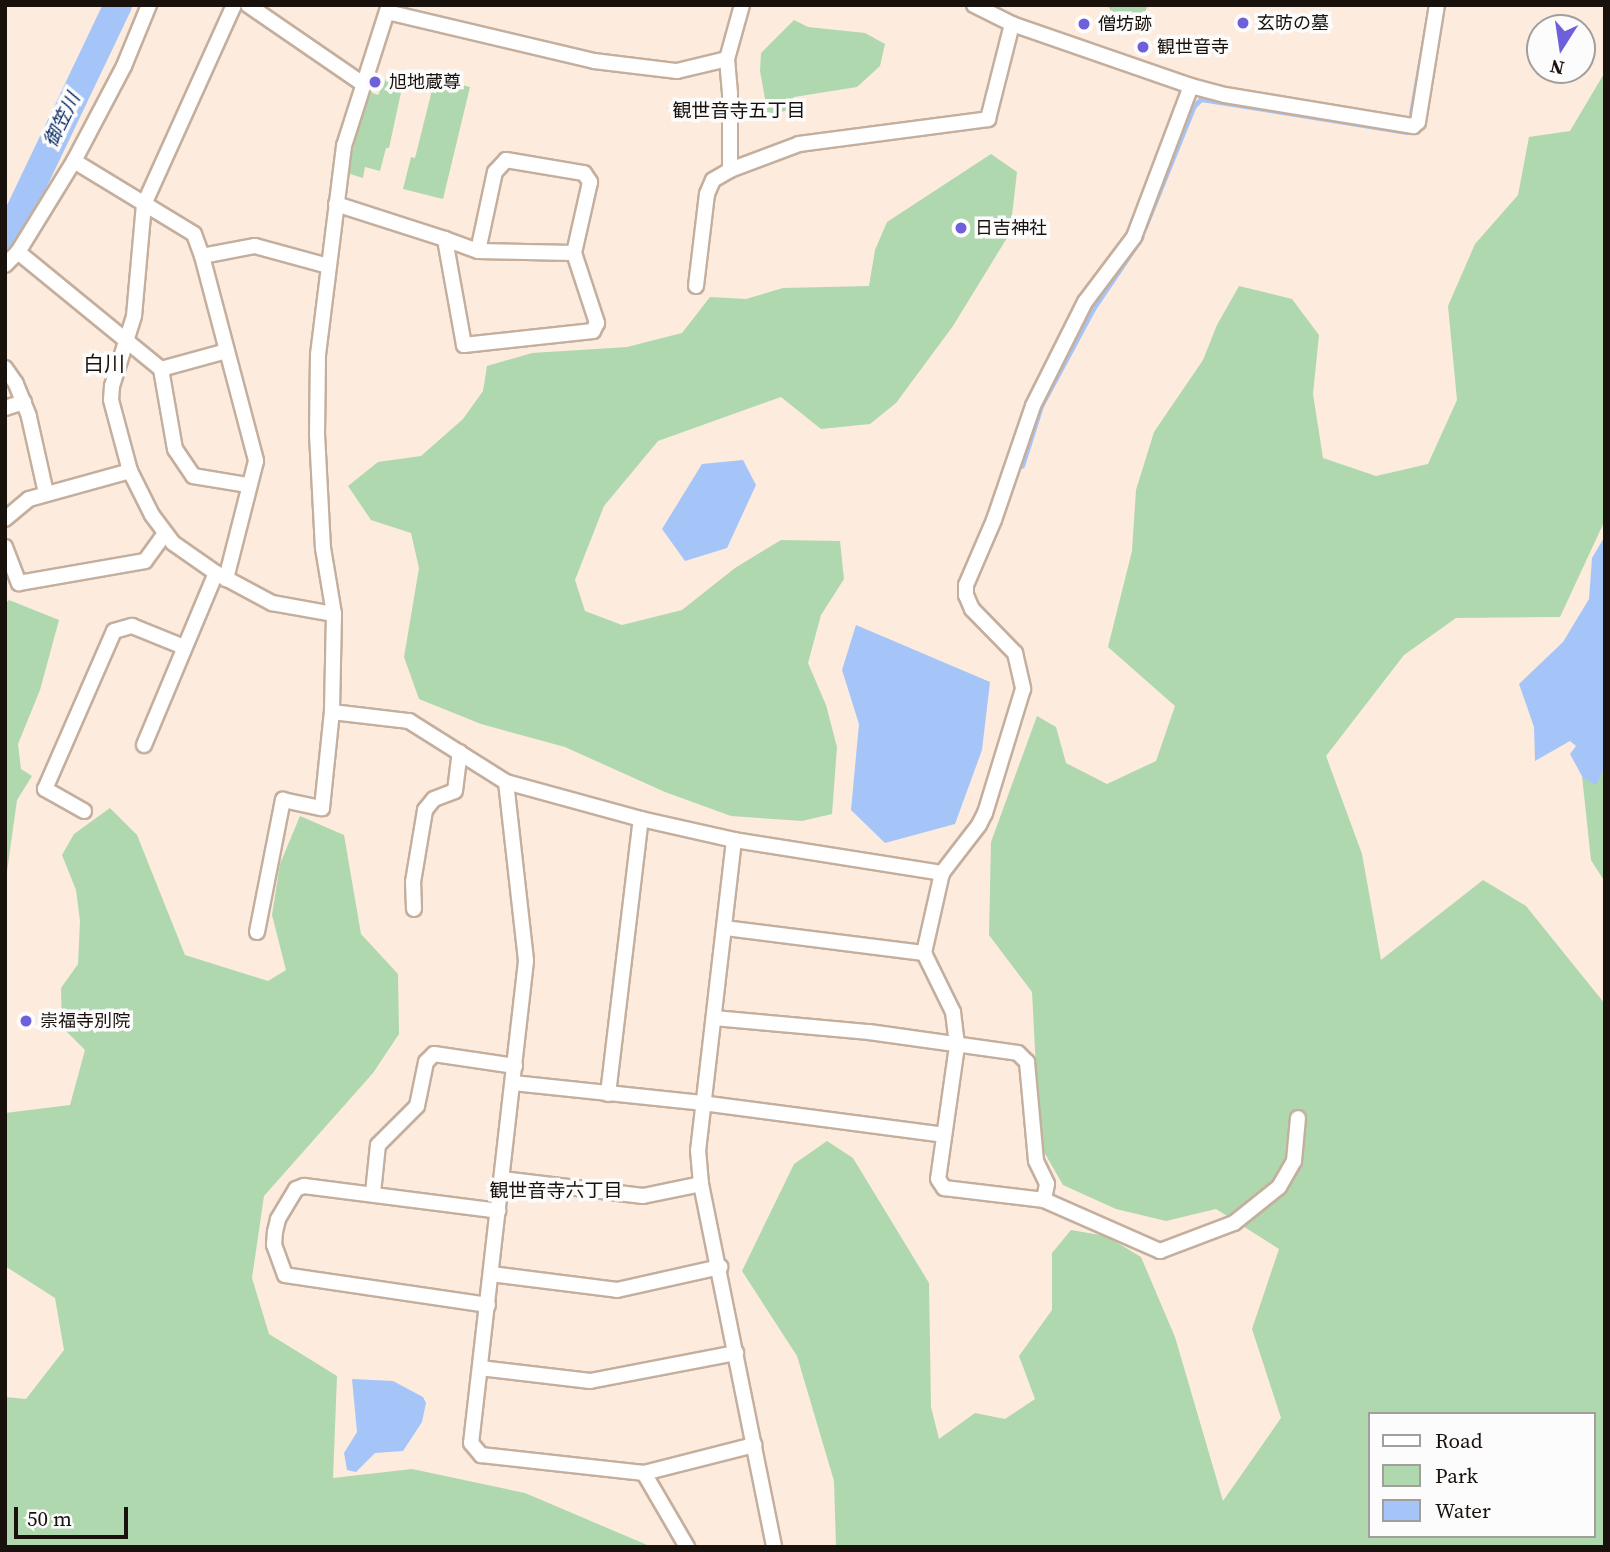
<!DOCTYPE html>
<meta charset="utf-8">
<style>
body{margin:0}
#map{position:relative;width:1610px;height:1552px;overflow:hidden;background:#fdebdd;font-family:"Source Serif 4","Noto Sans JP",serif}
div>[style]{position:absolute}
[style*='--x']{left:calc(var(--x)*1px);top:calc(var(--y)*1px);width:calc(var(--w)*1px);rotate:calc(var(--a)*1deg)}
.green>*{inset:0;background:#afd8ae}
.water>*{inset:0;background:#a5c5f8}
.stream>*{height:4.5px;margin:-2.25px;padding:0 2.25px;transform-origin:2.25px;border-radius:2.25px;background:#a5c5f8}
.river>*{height:28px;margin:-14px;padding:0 14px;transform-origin:14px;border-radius:14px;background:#a5c5f8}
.roads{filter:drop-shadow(2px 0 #c4af9e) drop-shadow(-2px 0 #c4af9e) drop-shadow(0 2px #c4af9e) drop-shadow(0 -2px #c4af9e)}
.street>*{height:14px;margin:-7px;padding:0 7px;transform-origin:7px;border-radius:7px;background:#fff}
.dots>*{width:19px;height:19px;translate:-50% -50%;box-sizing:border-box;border:4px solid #fcfcfc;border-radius:50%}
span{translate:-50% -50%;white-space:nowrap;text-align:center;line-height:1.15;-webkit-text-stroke:7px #fcfcfc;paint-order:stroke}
.poi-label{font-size:18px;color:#19110c}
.left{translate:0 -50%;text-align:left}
.neighbourhood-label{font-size:19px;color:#19110c}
.water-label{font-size:19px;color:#01255e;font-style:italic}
.quarter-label{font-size:21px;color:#19110c}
.frame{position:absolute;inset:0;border:7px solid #19110c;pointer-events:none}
.legend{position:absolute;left:1368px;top:1412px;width:228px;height:126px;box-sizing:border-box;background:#fcfcfc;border:2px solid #a19e9c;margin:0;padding:9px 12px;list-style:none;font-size:21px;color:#19110c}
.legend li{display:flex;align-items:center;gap:14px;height:35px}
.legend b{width:35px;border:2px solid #a19e9c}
.north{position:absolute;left:1526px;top:14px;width:70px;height:70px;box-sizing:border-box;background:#fcfcfc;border:2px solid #a19e9c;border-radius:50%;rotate:192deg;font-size:19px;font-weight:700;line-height:28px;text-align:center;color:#19110c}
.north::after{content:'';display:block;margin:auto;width:24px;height:32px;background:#6e60da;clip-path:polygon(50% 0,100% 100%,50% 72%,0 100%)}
.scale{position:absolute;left:14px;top:1507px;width:114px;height:32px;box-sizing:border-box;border:4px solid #19110c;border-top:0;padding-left:9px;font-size:21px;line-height:24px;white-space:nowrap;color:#19110c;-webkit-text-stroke:5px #fcfcfc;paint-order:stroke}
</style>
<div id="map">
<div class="green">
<div style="clip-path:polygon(1107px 5px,1148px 5px,1145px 12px,1133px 19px,1112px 12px)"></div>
<div style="clip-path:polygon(794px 20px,808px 27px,865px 33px,885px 44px,880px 66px,857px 87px,794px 97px,785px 111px,768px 115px,760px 71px,761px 53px)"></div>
<div style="clip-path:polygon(evenodd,1605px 72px,1605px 520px,1560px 617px,1456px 618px,1404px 655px,1326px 756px,1362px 854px,1381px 960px,1483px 880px,1526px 906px,1605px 1004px,1605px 1547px,836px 1547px,834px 1481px,797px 1356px,742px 1271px,794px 1164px,827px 1141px,853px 1158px,929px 1283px,931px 1407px,939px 1439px,975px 1413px,1005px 1419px,1035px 1399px,1019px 1356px,1052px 1310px,1052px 1253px,1071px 1230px,1106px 1236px,1141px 1257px,1175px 1337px,1223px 1501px,1281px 1418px,1252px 1329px,1279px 1249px,1216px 1209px,1166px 1221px,1116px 1209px,1063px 1185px,1040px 1145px,1032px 992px,989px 935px,991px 842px,1037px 716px,1056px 727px,1066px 763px,1107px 784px,1156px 761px,1175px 706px,1108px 647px,1132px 551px,1136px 490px,1154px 432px,1203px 360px,1217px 325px,1239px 286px,1292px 299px,1319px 335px,1313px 394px,1323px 458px,1376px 476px,1428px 464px,1457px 400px,1448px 306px,1475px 244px,1518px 195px,1529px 137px,1570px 131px,1605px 72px,1370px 1414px,1594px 1414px,1594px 1536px,1370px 1536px,1370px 1414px)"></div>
<div style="clip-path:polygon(435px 78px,470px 87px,443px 199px,403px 189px,411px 157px,415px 158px)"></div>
<div style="clip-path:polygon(386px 79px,403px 83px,389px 148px,386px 148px,380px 171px,365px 167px,363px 178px,347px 173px,368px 91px,378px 95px)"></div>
<div style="clip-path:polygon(991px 154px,1017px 172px,1010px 233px,953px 326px,896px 403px,870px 424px,821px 429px,781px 397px,658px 441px,604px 506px,575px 580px,585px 611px,622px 625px,682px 610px,735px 568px,781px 540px,840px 541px,844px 579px,821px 615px,808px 663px,826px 705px,837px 747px,832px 814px,802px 821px,731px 816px,665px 792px,565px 747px,481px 724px,419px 699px,404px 657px,419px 568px,411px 533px,371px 520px,348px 486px,378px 462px,421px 456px,463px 419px,483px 391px,487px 366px,532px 353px,627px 347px,682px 333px,710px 297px,746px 299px,783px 288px,869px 286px,875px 250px,887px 222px)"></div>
<div style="clip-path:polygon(9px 600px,59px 620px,40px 690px,18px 744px,21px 769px,32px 776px,17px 800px,5px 886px,5px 604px)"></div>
<div style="clip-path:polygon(1605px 745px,1605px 882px,1591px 860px,1579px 748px)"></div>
<div style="clip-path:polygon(110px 808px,137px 835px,185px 955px,268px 981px,286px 970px,272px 915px,280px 864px,300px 816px,344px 835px,361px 934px,398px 974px,399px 1034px,373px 1073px,264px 1196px,252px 1278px,269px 1334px,337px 1376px,333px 1478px,412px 1469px,525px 1493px,652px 1547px,5px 1547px,5px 1397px,26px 1399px,64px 1350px,55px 1298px,5px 1266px,5px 1113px,70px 1105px,85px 1050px,62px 1027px,61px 988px,78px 964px,80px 921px,76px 890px,62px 855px,74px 834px)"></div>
</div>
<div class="water">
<div style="clip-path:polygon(743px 460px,756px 485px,727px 548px,685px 561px,662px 529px,702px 464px)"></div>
<div style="clip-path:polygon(1605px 536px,1605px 767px,1596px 785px,1583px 778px,1570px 754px,1576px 746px,1570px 741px,1535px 761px,1534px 727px,1519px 684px,1563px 642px,1589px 599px,1592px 558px)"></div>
<div style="clip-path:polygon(856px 625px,990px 682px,982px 750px,955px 824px,885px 843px,851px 810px,859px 724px,842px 670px)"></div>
<div style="clip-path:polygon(352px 1379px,393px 1381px,423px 1397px,426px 1403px,422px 1422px,403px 1451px,375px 1453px,356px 1472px,347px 1470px,344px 1453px,357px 1432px)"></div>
</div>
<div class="stream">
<div style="--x:1411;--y:114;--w:111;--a:-80.1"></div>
<div style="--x:1145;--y:227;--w:131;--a:-68"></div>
<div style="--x:1194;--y:106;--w:10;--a:-45"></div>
<div style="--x:1201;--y:99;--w:208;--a:9.1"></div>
<div style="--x:1022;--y:466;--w:63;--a:-72.4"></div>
<div style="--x:1041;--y:406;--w:110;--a:-61.8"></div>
<div style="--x:1093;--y:309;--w:86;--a:-55.9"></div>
</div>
<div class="river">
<div style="--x:5;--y:235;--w:17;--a:-54"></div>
<div style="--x:15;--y:221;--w:239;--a:-64.5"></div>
</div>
<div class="roads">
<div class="street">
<div style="--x:234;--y:5;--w:218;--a:114.3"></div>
<div style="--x:144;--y:204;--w:112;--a:95.1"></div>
<div style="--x:134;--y:316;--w:73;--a:107.4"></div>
<div style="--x:112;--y:386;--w:14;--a:94"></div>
<div style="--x:111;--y:400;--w:73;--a:75"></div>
<div style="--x:130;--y:471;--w:49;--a:63.4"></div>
<div style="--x:152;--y:515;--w:35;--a:53"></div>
<div style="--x:173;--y:543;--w:52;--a:34.9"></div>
<div style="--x:216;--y:573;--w:64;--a:28.2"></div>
<div style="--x:272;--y:603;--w:63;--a:10.1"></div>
<div style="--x:248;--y:5;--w:140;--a:34.5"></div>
<div style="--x:389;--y:5;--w:148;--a:107.7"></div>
<div style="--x:344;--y:146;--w:210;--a:97.1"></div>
<div style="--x:318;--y:354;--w:80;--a:90.7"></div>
<div style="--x:317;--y:434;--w:114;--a:87"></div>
<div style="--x:323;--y:548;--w:67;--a:80.5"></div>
<div style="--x:334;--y:614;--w:98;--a:91.2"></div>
<div style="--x:332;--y:712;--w:78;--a:6.7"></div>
<div style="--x:409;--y:721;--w:115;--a:32.2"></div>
<div style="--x:506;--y:782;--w:140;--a:15.3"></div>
<div style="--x:641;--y:819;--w:95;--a:12.7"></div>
<div style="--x:734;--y:840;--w:211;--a:9"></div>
<div style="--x:974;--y:5;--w:42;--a:26.6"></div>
<div style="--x:1012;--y:24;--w:189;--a:19.1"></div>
<div style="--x:1191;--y:86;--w:35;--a:15"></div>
<div style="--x:1225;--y:95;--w:191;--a:9.4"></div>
<div style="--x:1413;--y:126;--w:6;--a:-39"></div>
<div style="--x:1418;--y:122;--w:119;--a:-80.8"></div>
<div style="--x:387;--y:12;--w:213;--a:13.3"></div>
<div style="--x:594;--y:61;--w:84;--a:6.9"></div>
<div style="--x:677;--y:71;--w:51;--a:-13.5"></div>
<div style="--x:727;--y:59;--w:56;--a:-74.5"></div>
<div style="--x:727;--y:59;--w:35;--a:85"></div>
<div style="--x:730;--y:94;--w:76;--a:90"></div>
<div style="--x:730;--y:170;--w:74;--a:-20.6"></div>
<div style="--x:799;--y:144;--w:191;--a:-7.5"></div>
<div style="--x:988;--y:119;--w:98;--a:-75.8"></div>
<div style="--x:1191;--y:86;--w:161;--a:110.7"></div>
<div style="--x:1134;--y:237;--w:81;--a:127"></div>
<div style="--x:1085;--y:302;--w:116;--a:116.6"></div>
<div style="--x:1033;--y:406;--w:120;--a:108.9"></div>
<div style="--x:994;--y:520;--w:71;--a:113.3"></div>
<div style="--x:966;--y:585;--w:10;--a:90"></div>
<div style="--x:966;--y:595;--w:15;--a:67"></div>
<div style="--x:972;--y:609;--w:62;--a:45.7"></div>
<div style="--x:1015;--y:653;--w:37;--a:77"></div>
<div style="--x:1023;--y:689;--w:130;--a:107"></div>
<div style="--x:985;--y:813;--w:13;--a:117"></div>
<div style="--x:979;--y:825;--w:61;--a:127.6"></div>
<div style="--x:942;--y:873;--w:82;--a:102.7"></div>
<div style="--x:924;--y:953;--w:66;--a:63.8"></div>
<div style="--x:953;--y:1012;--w:34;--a:83"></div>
<div style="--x:957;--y:1046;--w:134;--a:98.1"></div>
<div style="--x:938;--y:1179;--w:11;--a:56"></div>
<div style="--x:944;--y:1188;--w:101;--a:6.8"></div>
<div style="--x:1044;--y:1200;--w:127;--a:23.7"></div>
<div style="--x:1160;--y:1251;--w:79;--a:-20.7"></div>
<div style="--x:1234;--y:1223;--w:58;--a:-38.7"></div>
<div style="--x:1279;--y:1187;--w:30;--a:-60"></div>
<div style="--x:1294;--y:1161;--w:43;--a:-84.7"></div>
<div style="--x:74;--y:161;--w:140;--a:31.3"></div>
<div style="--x:194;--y:234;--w:23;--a:70"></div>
<div style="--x:202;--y:256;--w:212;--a:75.2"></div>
<div style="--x:256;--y:461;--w:122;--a:104.3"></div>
<div style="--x:336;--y:204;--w:114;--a:17.8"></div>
<div style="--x:445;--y:239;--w:35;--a:20"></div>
<div style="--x:478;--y:251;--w:96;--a:1.2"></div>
<div style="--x:574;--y:253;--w:74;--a:71.8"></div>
<div style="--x:597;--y:323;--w:9;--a:117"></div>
<div style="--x:593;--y:331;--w:130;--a:173.8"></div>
<div style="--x:464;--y:345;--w:108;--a:-100.2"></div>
<div style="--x:478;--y:251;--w:81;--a:-77.9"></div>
<div style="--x:495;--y:172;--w:16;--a:-47"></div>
<div style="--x:506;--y:160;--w:79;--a:9.5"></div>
<div style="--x:584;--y:173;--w:11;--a:56"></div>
<div style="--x:590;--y:182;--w:73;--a:102.7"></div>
<div style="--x:18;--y:252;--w:185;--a:39.3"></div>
<div style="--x:161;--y:369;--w:68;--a:-15.3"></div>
<div style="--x:202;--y:256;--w:54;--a:-10.7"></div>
<div style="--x:255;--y:246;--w:76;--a:15.3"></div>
<div style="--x:5;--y:265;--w:18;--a:-45"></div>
<div style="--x:18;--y:252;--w:107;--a:-58.4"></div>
<div style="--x:74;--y:161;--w:107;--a:-62.2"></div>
<div style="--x:124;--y:66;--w:66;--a:-67.7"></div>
<div style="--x:696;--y:286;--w:93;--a:-83.2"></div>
<div style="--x:707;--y:194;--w:15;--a:-67"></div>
<div style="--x:713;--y:180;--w:20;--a:-30"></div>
<div style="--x:5;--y:368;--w:19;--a:55"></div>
<div style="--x:16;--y:384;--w:35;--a:68"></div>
<div style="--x:29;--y:417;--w:78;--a:77.4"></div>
<div style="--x:161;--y:369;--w:81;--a:80.1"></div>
<div style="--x:175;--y:449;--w:32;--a:56"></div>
<div style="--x:193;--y:476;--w:56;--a:9.3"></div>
<div style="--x:5;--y:408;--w:20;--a:-18"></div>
<div style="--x:5;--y:519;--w:31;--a:-40"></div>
<div style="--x:29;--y:499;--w:105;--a:-15.5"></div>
<div style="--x:5;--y:547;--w:39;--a:69"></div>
<div style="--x:19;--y:583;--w:128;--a:-9.9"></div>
<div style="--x:145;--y:561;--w:32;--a:-54"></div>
<div style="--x:144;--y:745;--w:186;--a:-67.3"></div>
<div style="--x:506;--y:782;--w:180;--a:83.6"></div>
<div style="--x:526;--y:961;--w:485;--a:96.5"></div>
<div style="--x:471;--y:1443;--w:16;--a:50"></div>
<div style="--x:481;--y:1455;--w:164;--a:6.3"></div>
<div style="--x:644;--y:1473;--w:114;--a:-14.3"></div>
<div style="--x:84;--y:811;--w:45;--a:-150.6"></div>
<div style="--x:45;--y:789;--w:172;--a:-66.4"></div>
<div style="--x:114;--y:631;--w:19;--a:-16"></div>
<div style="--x:132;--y:626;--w:56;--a:22"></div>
<div style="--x:734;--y:840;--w:312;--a:96.6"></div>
<div style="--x:698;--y:1150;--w:34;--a:85"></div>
<div style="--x:701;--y:1184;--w:370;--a:78.6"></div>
<div style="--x:414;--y:909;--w:27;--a:-92"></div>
<div style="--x:413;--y:882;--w:73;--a:-80.5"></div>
<div style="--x:425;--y:810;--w:14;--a:-51"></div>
<div style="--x:434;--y:799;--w:22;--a:-21"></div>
<div style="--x:455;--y:791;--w:39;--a:-83"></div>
<div style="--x:725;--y:928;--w:201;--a:7.2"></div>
<div style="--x:257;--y:932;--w:135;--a:-78.9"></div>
<div style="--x:283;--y:800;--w:40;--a:12"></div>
<div style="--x:322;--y:808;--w:97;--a:-84.1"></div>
<div style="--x:714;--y:1018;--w:156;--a:5.2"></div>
<div style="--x:869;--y:1032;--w:150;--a:8"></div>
<div style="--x:1018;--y:1053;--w:13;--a:45"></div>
<div style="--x:1027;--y:1062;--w:99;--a:84.8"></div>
<div style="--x:1036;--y:1161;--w:25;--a:64"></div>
<div style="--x:1047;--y:1184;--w:16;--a:101"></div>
<div style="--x:513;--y:1083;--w:190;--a:6"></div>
<div style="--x:702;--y:1103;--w:244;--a:7.5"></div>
<div style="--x:608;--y:1094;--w:277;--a:-83.2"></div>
<div style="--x:502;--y:1179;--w:142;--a:6.9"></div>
<div style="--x:643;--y:1196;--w:59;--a:-11.7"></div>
<div style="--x:373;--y:1193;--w:48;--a:-84.1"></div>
<div style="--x:378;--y:1145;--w:55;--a:-45"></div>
<div style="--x:417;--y:1106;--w:45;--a:-78.4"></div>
<div style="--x:426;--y:1062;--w:11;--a:-45"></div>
<div style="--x:434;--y:1054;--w:82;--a:8.4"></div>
<div style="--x:491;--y:1274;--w:127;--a:7.2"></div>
<div style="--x:617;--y:1290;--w:106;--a:-12.6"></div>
<div style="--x:488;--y:1305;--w:205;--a:-171.6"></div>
<div style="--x:285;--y:1275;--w:32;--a:-110"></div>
<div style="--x:274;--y:1245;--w:13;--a:-86"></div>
<div style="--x:275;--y:1232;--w:13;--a:-77"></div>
<div style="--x:278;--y:1219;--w:35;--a:-59"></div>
<div style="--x:296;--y:1189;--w:9;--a:-21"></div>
<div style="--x:304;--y:1186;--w:196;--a:7.3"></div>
<div style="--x:480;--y:1368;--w:111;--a:6.7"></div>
<div style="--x:590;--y:1381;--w:149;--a:-10.9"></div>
<div style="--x:644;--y:1473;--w:86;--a:59.8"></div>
</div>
</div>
<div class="dots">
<div style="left:1243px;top:23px;background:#6e60da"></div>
<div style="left:1084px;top:24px;background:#6e60da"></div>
<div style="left:1143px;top:47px;background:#6e60da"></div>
<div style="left:375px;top:82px;background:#6e60da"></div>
<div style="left:961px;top:228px;background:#6e60da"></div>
<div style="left:26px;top:1021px;background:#6e60da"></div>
</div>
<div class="poi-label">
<span class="left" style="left:1257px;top:23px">玄昉の墓</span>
<span class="left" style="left:1098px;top:24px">僧坊跡</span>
<span class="left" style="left:1157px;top:47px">観世音寺</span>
<span class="left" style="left:389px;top:82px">旭地蔵尊</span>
<span class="left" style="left:975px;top:228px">日吉神社</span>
<span class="left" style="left:40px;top:1021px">崇福寺別院</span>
</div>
<div class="neighbourhood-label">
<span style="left:739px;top:111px">観世音寺五丁目</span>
<span style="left:556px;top:1191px">観世音寺六丁目</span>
</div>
<div class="water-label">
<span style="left:62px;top:120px;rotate:-64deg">御笠川</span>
</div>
<div class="quarter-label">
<span style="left:104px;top:364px">白川</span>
</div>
<div class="frame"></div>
<ul class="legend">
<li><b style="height:9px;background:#fff"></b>Road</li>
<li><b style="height:19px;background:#afd8ae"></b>Park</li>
<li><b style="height:19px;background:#a5c5f8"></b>Water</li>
</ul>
<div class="north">N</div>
<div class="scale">50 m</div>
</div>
